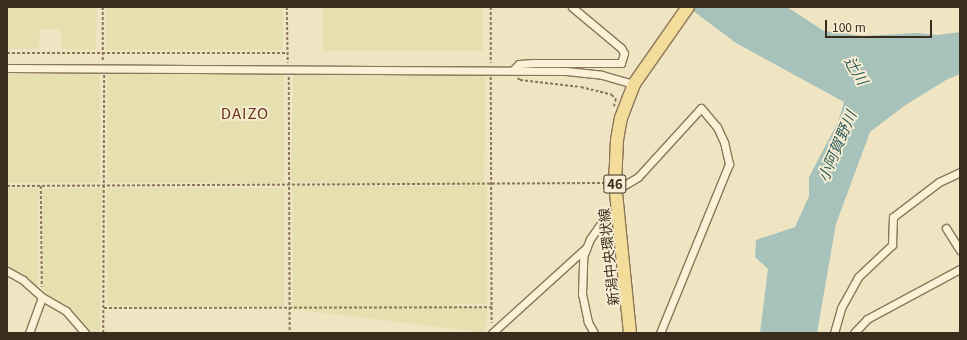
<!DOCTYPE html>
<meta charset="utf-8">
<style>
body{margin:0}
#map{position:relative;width:967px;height:340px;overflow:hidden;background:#f0e5c3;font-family:Georgia,"Noto Sans JP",serif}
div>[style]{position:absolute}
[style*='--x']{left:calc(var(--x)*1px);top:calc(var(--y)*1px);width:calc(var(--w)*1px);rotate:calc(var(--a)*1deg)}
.farmland>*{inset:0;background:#e6e0b0;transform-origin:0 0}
.water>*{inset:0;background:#a6c2bb}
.path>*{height:1.5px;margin-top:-0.75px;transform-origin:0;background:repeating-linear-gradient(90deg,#8b7659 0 3px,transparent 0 5px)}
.roads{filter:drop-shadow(1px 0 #8b7659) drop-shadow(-1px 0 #8b7659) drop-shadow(0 1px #8b7659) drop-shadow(0 -1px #8b7659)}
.street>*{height:7px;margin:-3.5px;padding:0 3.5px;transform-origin:3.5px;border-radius:3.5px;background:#faf1d7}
.primary>*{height:12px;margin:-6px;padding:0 6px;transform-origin:6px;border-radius:6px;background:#f4dc9a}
span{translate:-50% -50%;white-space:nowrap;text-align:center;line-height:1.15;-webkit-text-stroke:3.5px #f7eed3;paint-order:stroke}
.shield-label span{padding:1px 3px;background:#f7eed3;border:1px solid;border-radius:3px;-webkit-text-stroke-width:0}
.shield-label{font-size:13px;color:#3a2d1e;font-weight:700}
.street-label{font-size:14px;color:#3a2d1e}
.water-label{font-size:15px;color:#2d5a5a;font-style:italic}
.neighbourhood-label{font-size:15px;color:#682f1c;letter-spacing:1px}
.frame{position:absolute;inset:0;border:8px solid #3a2d1e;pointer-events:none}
.scale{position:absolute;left:825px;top:20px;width:107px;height:18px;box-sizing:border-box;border:2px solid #3a2d1e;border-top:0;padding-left:5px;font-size:12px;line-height:14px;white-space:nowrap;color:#3a2d1e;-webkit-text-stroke:3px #f7eed3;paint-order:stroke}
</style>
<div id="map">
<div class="farmland">
<div style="clip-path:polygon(7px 7px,97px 7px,96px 50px,62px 49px,60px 30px,40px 29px,39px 49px,7px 49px)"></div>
<div style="left:106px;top:7px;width:177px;height:43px"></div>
<div style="left:323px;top:7px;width:160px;height:44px"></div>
<div style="left:107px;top:73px;width:177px;height:110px"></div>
<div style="left:293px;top:73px;width:193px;height:109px;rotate:1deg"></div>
<div style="left:7px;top:74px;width:93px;height:109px"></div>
<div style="left:487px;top:186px;width:118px;height:194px;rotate:90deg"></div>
<div style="clip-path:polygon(7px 188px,38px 188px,38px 290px,23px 275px,7px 267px)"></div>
<div style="clip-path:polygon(42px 188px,102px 188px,100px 333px,87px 333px,68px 311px,67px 305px,57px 304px,43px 294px)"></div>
<div style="left:107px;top:188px;width:177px;height:118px"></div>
<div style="left:488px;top:309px;width:24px;height:195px;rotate:97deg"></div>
</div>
<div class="water">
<div style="clip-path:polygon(688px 7px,787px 7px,824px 31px,863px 36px,916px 33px,938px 35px,960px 32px,960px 74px,946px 80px,904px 106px,870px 132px,836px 224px,817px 333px,760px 333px,768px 269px,755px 257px,756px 240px,795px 227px,809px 196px,809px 177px,838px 122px,844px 102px,736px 43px)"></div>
</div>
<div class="path">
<div style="--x:103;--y:7;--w:54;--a:90"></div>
<div style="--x:287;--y:7;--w:56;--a:89"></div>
<div style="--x:491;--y:7;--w:56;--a:90"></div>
<div style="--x:7;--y:53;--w:280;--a:0"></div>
<div style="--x:289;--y:77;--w:256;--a:89.8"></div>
<div style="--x:491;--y:77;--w:246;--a:89.8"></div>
<div style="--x:518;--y:78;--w:3;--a:45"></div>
<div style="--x:520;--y:80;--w:61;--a:6.5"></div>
<div style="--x:581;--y:87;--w:32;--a:14"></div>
<div style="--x:612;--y:95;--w:6;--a:45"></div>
<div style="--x:616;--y:99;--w:8;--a:104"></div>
<div style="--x:7;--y:186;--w:598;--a:-0.29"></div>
<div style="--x:41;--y:186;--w:101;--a:89.4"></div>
<div style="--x:104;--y:308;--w:388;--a:-0.1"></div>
<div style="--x:103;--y:333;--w:258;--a:-89.8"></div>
</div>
<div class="roads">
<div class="street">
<div style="--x:7;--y:68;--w:559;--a:0.31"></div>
<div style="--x:566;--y:71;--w:36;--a:6"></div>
<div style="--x:602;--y:75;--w:33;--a:16"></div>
<div style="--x:513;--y:70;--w:8;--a:-45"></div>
<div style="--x:519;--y:64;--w:15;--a:-4"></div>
<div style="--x:534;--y:63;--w:87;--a:0"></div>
<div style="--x:621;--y:63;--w:10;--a:-73"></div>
<div style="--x:624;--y:53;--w:6;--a:-121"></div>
<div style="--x:621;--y:48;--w:64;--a:-140.1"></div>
<div style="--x:615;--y:184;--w:8;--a:14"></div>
<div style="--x:623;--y:186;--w:17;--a:-31"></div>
<div style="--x:638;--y:177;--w:93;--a:-47.6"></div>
<div style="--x:701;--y:108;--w:25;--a:50"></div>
<div style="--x:717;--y:127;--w:17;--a:65"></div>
<div style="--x:724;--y:142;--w:23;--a:77"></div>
<div style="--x:729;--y:164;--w:183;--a:112.2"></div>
<div style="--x:946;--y:228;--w:26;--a:58"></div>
<div style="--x:7;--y:271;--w:18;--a:29"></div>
<div style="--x:23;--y:280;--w:25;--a:42"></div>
<div style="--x:42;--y:297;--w:28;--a:30"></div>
<div style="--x:66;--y:311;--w:29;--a:49"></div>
<div style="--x:29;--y:333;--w:38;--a:-70"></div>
<div style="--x:492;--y:333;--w:128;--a:-42.2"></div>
<div style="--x:594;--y:333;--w:13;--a:-119"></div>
<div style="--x:588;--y:322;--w:29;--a:-102"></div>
<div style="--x:582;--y:294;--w:37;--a:-88"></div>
<div style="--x:583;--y:257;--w:19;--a:-69"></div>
<div style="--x:590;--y:239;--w:28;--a:-55"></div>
<div style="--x:606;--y:216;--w:14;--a:-21"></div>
<div style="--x:834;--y:333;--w:26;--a:-74"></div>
<div style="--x:841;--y:308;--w:35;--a:-61"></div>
<div style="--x:858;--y:277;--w:47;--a:-43.3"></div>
<div style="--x:892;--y:245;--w:28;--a:-88"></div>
<div style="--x:893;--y:217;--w:58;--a:-37.3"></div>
<div style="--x:939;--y:182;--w:23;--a:-25"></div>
<div style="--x:854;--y:333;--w:19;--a:-47"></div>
<div style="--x:867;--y:319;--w:106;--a:-28.3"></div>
</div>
<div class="primary">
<div style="--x:630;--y:333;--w:150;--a:-95.7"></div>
<div style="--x:615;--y:184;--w:44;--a:-87.4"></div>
<div style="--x:617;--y:140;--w:22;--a:-80"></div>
<div style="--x:621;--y:118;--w:36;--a:-69"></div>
<div style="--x:634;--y:84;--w:94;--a:-55"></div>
</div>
</div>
<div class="shield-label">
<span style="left:615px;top:184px">46</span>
</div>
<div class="street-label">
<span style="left:608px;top:257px;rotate:-96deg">新潟中央環状線</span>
</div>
<div class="water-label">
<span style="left:857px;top:70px;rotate:59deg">辻川</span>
<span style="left:836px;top:146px;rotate:-67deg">小阿賀野川</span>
</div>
<div class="neighbourhood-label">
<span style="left:245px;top:113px">DAIZO</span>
</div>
<div class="frame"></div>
<div class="scale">100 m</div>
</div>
